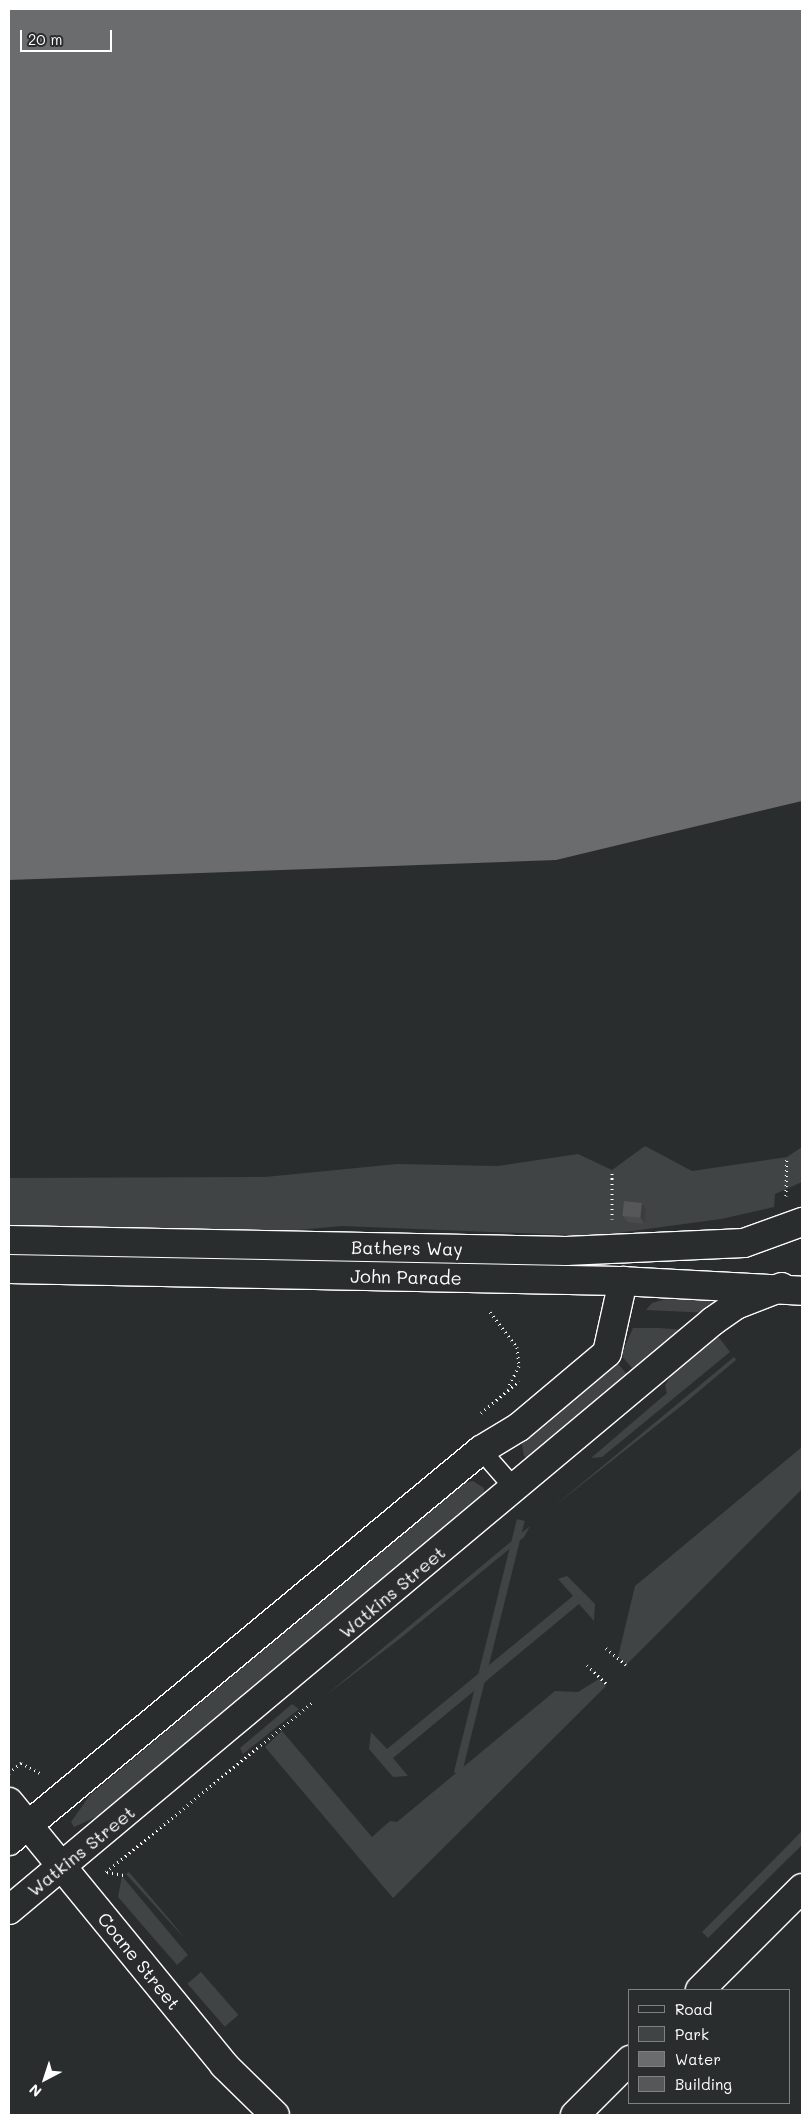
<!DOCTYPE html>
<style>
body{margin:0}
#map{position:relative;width:811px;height:2124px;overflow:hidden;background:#2a2d2e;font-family:Mali,sans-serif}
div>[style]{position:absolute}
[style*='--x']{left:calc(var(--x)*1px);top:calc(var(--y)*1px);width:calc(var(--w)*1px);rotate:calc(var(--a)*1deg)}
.green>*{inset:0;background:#414445;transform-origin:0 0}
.water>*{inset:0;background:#6a6c6d}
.path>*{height:3px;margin-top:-1.5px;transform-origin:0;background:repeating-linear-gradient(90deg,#fff 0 1px,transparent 0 5px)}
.roads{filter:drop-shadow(1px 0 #fff) drop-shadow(-1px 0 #fff) drop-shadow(0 1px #fff) drop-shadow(0 -1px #fff)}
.lane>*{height:18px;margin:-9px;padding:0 9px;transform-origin:9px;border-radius:9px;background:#2a2d2e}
.street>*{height:28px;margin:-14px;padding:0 14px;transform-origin:14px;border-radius:14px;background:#2a2d2e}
.secondary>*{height:28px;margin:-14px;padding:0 14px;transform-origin:14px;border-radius:14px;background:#2a2d2e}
.wall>*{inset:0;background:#494b4c}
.shaded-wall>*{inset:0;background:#3c3d3e}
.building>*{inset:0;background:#555758;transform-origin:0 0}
span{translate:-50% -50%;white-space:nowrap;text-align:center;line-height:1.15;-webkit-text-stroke:5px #2a2d2e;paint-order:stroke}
.street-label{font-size:18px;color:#fff}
.frame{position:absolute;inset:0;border:10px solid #fff;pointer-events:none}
.legend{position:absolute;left:628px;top:1989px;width:162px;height:115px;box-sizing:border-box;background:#2a2d2e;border:1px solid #7f8182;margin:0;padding:6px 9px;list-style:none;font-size:15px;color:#fff}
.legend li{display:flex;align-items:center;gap:10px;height:25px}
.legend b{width:25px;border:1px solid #7f8182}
.north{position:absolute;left:20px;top:2054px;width:50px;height:50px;-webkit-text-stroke:4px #2a2d2e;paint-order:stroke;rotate:220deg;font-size:14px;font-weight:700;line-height:20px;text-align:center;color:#fff}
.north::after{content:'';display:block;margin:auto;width:18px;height:22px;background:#fff;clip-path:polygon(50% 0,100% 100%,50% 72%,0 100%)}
.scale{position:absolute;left:20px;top:30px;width:92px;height:22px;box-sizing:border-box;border:2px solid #fff;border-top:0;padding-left:6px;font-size:15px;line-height:18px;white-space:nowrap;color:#fff;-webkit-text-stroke:4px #2a2d2e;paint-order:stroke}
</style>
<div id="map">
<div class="green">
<div style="clip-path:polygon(645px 1146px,692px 1171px,787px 1157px,802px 1147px,802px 1182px,775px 1194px,774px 1207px,721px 1219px,595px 1236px,342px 1226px,275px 1232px,9px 1228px,9px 1178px,265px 1177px,397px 1164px,498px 1166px,578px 1154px,612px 1170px)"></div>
<div style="clip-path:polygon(666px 1299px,713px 1300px,717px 1301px,711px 1313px,646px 1310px,652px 1303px)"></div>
<div style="clip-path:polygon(633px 1328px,659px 1328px,685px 1330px,636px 1373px,621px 1355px)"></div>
<div style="clip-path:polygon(717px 1335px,730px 1352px,602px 1457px,591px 1458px,667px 1393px,665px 1385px,675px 1370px)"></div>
<div style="clip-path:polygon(734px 1357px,736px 1360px,685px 1403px,552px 1508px)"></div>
<div style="clip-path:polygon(614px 1359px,631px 1379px,532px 1459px,524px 1456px,521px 1439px)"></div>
<div style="clip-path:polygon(802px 1447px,802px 1489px,627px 1664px,618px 1657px,635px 1586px)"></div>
<div style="clip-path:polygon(473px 1481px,484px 1488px,484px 1498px,109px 1811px,74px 1827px,71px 1822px,90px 1795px,464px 1483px)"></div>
<div style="left:517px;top:1519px;width:8px;height:261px;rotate:14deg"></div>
<div style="clip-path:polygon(530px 1526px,524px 1537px,402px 1637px,325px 1696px)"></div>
<div style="clip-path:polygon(567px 1576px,595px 1604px,594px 1621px,579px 1604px,393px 1758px,408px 1776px,393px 1777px,369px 1749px,371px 1732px,387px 1749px,573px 1596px,558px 1579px)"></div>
<div style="clip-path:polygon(599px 1679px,606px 1686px,393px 1898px,265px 1747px,282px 1731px,372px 1837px,390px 1821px,397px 1822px,555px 1691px,578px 1692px)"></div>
<div style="clip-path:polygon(292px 1704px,299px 1709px,243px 1754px,240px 1748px)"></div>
<div style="clip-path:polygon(802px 1831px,802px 1845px,708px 1938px,702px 1932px)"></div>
<div style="clip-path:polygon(129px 1872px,170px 1920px,185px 1939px,126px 1874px)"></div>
<div style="clip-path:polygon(122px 1876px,188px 1955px,177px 1965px,118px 1897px)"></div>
<div style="left:201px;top:1972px;width:57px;height:18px;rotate:49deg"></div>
</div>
<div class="water">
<div style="clip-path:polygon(9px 9px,802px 9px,802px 801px,556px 860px,9px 880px)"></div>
</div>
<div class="path">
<div style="--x:786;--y:1196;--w:39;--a:-89"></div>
<div style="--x:612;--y:1219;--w:49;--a:-90"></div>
<div style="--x:490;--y:1312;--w:44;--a:52.4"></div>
<div style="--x:517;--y:1347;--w:19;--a:84"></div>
<div style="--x:519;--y:1366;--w:25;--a:117"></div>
<div style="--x:481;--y:1413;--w:50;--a:-40.1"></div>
<div style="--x:606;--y:1648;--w:26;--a:40"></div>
<div style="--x:587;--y:1665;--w:28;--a:44"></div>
<div style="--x:9;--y:1773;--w:16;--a:-40"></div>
<div style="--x:21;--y:1763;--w:24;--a:28"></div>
<div style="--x:106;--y:1872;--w:266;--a:-39.4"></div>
<div style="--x:107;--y:1872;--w:17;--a:10"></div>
</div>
<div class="roads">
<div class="lane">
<div style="--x:481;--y:1450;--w:52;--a:48.9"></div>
</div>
<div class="street">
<div style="--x:9;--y:1240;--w:557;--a:1.13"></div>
<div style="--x:566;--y:1251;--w:178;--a:-2.6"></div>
<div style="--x:744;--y:1243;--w:62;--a:-19.9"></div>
<div style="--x:9;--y:1269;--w:611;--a:1.13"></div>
<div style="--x:620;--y:1281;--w:182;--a:3.1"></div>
<div style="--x:9;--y:1802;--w:340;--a:50.7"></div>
<div style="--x:224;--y:2065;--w:71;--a:44.4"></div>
<div style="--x:9;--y:1841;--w:613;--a:-39.64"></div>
<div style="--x:481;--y:1450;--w:44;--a:-31.2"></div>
<div style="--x:519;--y:1427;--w:115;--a:-40.1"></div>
<div style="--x:607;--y:1353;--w:74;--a:-77.5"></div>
<div style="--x:9;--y:1910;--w:918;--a:-39.92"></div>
<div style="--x:713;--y:1321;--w:28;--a:-35"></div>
<div style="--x:736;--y:1305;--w:49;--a:-21.4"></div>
</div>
<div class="secondary">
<div style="--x:700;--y:1990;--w:144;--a:-45"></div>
<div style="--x:575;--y:2115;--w:78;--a:-45"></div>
</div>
</div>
<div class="wall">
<div style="clip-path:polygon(646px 1210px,645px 1224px,628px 1222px,623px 1216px)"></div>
</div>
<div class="shaded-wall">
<div style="clip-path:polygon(642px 1203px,646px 1210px,645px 1224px,640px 1217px)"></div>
</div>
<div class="building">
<div style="left:624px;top:1201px;width:18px;height:15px;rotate:6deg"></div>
</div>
<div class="street-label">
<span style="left:407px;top:1248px;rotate:1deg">Bathers Way</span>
<span style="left:406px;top:1277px;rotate:1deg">John Parade</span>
<span style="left:392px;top:1592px;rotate:-40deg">Watkins Street</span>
<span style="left:81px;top:1851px;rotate:-39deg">Watkins Street</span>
<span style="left:139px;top:1961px;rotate:51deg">Coane Street</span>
</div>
<div class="frame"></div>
<ul class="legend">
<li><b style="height:6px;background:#2a2d2e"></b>Road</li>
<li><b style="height:14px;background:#414445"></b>Park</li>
<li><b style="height:14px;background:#6a6c6d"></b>Water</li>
<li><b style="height:14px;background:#555758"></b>Building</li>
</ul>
<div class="north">N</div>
<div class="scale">20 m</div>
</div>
